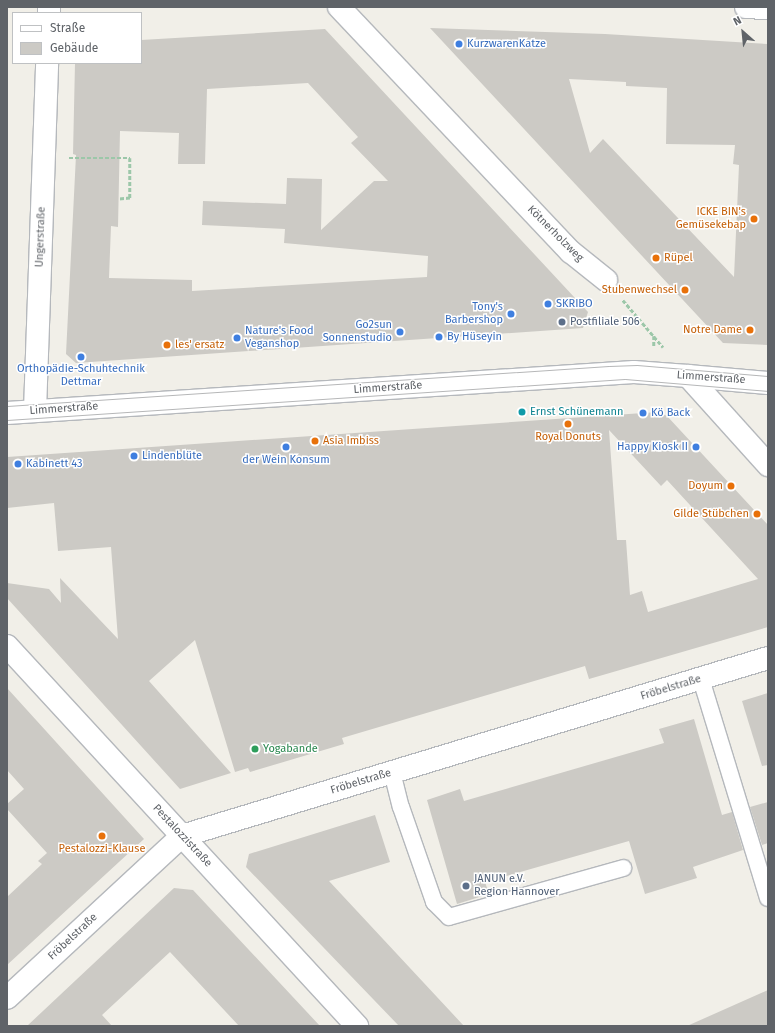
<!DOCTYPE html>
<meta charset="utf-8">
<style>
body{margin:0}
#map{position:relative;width:775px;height:1033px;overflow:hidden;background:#f1efe8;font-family:"Fira Sans",sans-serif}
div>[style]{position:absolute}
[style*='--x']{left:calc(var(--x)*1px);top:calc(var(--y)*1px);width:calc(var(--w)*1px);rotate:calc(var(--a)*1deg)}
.building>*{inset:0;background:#cccac5}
.path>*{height:2.5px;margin-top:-1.25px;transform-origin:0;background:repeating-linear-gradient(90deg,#9cc7a9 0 4px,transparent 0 6px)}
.roads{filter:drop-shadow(1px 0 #b5b8bc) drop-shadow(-1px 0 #b5b8bc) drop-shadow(0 1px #b5b8bc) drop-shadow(0 -1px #b5b8bc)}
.lane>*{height:16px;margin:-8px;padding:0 8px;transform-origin:8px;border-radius:8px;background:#fff}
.street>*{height:22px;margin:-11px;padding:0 11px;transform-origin:11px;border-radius:11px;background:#fff}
.secondary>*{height:22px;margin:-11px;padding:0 11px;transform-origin:11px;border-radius:11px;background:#fff}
.tram>*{height:1px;margin:-0.5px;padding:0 0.5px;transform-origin:0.5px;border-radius:0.5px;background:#b6b7b8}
.dots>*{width:11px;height:11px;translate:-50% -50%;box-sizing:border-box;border:2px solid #fff;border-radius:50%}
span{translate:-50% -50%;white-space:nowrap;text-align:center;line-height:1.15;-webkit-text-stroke:3px #fff;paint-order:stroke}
.shop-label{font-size:11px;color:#366cbe}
.left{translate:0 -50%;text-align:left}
.right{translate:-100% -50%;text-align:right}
.food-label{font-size:11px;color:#c56008}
.street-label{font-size:11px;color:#5f6368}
.service-label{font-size:11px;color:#4e5e75}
.culture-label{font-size:11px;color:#0d838f}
.leisure-label{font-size:11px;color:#27864d}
.frame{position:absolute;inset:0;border:8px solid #5f6368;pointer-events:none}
.legend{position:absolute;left:12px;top:12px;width:130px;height:52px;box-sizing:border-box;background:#fff;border:1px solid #bfc1c3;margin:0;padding:5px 7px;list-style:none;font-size:12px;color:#5f6368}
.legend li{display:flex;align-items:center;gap:8px;height:20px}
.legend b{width:20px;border:1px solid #bfc1c3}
.north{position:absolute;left:723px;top:12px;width:40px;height:40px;-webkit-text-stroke:3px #fff;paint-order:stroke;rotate:333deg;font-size:11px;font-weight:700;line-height:16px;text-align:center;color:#5f6368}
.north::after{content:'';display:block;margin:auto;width:14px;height:18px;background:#5f6368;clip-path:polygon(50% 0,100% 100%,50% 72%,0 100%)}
</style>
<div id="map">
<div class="building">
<div style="clip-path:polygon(evenodd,430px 28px,605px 34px,768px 44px,768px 345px,723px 343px,430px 28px,569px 79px,626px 82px,626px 86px,667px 88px,666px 144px,735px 145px,733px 164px,739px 165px,734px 277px,603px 139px,590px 153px,569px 79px)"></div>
<div style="clip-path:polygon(evenodd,325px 29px,588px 312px,583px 328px,76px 363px,66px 354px,76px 155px,73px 154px,75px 63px,141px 63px,141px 40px,325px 29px,308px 83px,358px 137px,351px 143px,388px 181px,374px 181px,321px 230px,322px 179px,287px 178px,286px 204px,203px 201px,202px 225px,285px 229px,284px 243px,428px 256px,427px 277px,192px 291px,192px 280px,109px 278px,111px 226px,118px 227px,120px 131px,179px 133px,178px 164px,205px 164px,207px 89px,308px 83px)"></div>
<div style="clip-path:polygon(evenodd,658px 412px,667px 416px,768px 525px,768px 627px,589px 679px,585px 666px,342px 738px,344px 744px,250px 772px,248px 768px,235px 772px,195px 640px,149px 681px,231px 773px,180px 789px,7px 598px,7px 583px,49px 589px,61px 603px,60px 578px,118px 639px,111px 547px,58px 551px,54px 503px,7px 508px,7px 457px,658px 412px,609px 430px,661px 486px,667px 480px,758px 579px,648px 612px,642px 591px,630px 595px,626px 540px,617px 540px,609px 430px)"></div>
<div style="clip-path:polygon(7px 688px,144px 839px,7px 965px,7px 897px,42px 864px,38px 861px,47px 853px,7px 809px,7px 804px,24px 789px,7px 770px)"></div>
<div style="clip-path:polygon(768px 693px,768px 765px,762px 766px,742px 701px)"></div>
<div style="clip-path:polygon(694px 719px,722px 815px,732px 812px,743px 850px,693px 867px,697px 878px,645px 894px,629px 841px,485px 882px,489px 894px,457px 904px,427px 800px,460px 789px,464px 801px,664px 743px,659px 729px)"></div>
<div style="clip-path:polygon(768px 802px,768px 843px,762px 845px,750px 807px)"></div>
<div style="clip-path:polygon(375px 815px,390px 862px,329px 881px,464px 1026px,399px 1026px,246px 867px,249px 854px)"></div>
<div style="clip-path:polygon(174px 888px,193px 890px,320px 1026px,239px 1026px,170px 952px,102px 1015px,112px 1026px,27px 1026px)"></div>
<div style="clip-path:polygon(768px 990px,768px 1026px,687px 1026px)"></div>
</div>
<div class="path">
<div style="--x:69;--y:158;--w:61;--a:0"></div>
<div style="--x:130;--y:158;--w:40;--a:90"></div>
<div style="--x:130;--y:198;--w:11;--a:175"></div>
<div style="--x:623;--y:300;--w:62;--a:49.6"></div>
<div style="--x:654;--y:336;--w:11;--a:90"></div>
</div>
<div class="roads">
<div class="lane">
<div style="--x:701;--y:679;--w:229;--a:73"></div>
<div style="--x:392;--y:772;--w:36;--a:76"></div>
<div style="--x:401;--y:807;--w:101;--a:70.8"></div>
<div style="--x:434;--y:902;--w:21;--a:45"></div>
<div style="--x:449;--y:917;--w:181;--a:-15.7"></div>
</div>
<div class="street">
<div style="--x:339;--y:7;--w:337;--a:46.6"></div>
<div style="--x:571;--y:252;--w:45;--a:38.7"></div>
<div style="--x:746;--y:7;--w:22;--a:3"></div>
<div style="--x:49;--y:13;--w:6;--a:-90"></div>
<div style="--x:688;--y:376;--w:80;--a:5"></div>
<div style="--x:35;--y:411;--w:348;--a:-88"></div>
<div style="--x:7;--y:646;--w:517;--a:47.35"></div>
<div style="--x:7;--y:998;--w:238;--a:-42.8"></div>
<div style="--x:182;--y:836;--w:612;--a:-16.9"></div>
</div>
<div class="secondary">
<div style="--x:7;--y:413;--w:628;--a:-3.74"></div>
<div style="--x:634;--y:372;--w:54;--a:4.2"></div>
<div style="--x:688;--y:376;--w:120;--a:48"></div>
</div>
</div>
<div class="tram">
<div style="--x:7;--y:406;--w:603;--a:-3.8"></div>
<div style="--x:609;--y:366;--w:28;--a:-2"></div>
<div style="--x:637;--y:365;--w:131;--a:4.8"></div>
<div style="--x:7;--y:420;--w:619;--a:-3.8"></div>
<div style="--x:625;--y:379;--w:144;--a:4.8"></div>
</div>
<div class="dots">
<div style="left:459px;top:44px;background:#3f7fe0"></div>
<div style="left:754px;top:219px;background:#e8710a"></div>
<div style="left:656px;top:258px;background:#e8710a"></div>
<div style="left:685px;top:290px;background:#e8710a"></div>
<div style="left:548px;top:304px;background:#3f7fe0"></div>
<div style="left:511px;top:314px;background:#3f7fe0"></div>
<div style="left:562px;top:322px;background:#5c6f8a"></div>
<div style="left:750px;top:330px;background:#e8710a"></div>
<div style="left:400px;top:332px;background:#3f7fe0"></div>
<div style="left:439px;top:337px;background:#3f7fe0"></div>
<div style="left:237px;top:338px;background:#3f7fe0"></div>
<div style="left:167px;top:345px;background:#e8710a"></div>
<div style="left:81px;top:357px;background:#3f7fe0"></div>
<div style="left:522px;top:412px;background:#0f9aa8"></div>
<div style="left:643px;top:413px;background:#3f7fe0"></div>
<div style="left:568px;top:424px;background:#e8710a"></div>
<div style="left:315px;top:441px;background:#e8710a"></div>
<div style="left:286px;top:447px;background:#3f7fe0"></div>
<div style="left:696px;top:447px;background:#3f7fe0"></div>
<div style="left:134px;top:456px;background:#3f7fe0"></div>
<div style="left:18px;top:464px;background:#3f7fe0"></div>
<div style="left:731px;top:486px;background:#e8710a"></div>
<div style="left:757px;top:514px;background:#e8710a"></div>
<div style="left:255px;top:749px;background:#2e9e5b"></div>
<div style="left:102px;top:836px;background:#e8710a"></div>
<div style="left:466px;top:886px;background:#5c6f8a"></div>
</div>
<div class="shop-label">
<span class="left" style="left:467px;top:44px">KurzwarenKatze</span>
<span class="left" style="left:556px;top:304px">SKRIBO</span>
<span class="right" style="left:503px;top:314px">Tony's<br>Barbershop</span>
<span class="right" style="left:392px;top:332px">Go2sun<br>Sonnenstudio</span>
<span class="left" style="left:245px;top:338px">Nature's Food<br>Veganshop</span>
<span class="left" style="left:447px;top:337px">By Hüseyin</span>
<span style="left:81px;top:376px">Orthopädie-Schuhtechnik<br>Dettmar</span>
<span class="left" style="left:651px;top:413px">Kö Back</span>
<span class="right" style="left:688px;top:447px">Happy Kiosk II</span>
<span class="left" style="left:142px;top:456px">Lindenblüte</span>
<span style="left:286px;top:460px">der Wein Konsum</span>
<span class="left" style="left:26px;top:464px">Kabinett 43</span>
</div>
<div class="food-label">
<span class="right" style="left:746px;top:219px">ICKE BIN's<br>Gemüsekebap</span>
<span class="left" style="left:664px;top:258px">Rüpel</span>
<span class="right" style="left:677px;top:290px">Stubenwechsel</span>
<span class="right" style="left:742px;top:330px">Notre Dame</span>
<span class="left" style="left:175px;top:345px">les' ersatz</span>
<span style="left:568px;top:437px">Royal Donuts</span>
<span class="left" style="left:323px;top:441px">Asia Imbiss</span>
<span class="right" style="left:723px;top:486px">Doyum</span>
<span class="right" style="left:749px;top:514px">Gilde Stübchen</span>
<span style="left:102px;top:849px">Pestalozzi-Klause</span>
</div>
<div class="street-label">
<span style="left:555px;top:234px;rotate:45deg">Kötnerholzweg</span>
<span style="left:41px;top:237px;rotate:-88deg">Ungerstraße</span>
<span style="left:711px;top:378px;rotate:4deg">Limmerstraße</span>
<span style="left:388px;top:388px;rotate:-4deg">Limmerstraße</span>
<span style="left:64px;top:409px;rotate:-4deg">Limmerstraße</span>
<span style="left:671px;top:688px;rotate:-17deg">Fröbelstraße</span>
<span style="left:361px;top:782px;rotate:-17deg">Fröbelstraße</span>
<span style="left:182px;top:836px;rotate:47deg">Pestalozzistraße</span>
<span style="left:73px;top:937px;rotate:-43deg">Fröbelstraße</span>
</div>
<div class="service-label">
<span class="left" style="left:570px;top:322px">Postfiliale 506</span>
<span class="left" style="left:474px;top:886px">JANUN e.V.<br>Region Hannover</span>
</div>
<div class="culture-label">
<span class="left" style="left:530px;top:412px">Ernst Schünemann</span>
</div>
<div class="leisure-label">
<span class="left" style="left:263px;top:749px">Yogabande</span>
</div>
<div class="frame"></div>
<ul class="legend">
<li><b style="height:5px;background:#fff"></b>Straße</li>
<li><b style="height:11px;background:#cccac5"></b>Gebäude</li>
</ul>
<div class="north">N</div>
</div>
